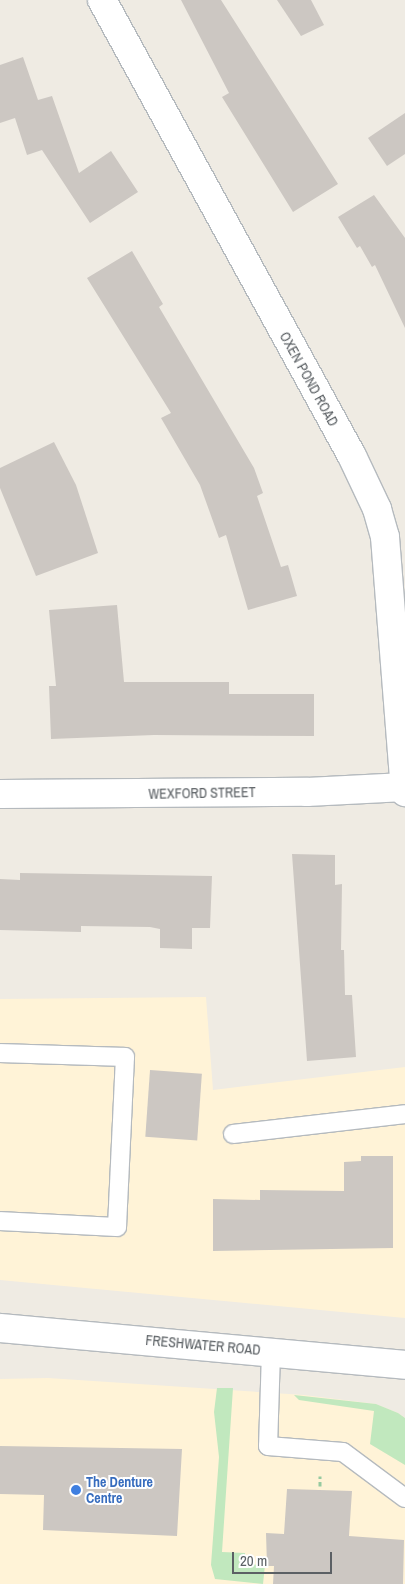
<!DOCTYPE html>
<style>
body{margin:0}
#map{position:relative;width:405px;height:1584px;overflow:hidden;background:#efebe3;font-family:"Archivo Narrow",sans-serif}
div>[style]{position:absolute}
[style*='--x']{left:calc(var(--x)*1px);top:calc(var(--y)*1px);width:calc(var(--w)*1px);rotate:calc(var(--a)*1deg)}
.commercial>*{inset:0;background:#fff3d7}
.green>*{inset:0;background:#c1e8be}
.building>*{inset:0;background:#ccc7c2;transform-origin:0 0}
.path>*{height:3px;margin-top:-1.5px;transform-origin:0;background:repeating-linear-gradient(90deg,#96caa0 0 5px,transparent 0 7.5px)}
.roads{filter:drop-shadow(1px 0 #b5babe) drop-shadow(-1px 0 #b5babe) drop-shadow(0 1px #b5babe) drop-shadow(0 -1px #b5babe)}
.service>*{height:18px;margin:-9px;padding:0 9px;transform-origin:9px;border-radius:9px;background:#fff}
.minor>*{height:28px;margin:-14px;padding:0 14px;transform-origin:14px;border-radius:14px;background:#fff}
.secondary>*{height:28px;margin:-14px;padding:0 14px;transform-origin:14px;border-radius:14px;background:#fff}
.dots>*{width:14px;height:14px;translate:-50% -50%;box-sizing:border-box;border:2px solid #fff;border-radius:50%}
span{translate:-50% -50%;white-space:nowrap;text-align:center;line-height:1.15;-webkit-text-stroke:4px #fff;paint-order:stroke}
.street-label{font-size:14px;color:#5b6064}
.shop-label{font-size:14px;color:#366cbe;font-weight:700}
.left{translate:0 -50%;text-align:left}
.scale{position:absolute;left:232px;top:1552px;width:100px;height:22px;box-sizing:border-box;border:2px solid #5b6064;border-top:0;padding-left:6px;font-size:15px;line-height:18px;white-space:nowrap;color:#5b6064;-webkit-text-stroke:4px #fff;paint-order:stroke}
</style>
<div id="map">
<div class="commercial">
<div style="clip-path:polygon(206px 997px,213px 1090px,405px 1067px,405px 1318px,0 1280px,0 999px)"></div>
<div style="clip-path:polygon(48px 1378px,304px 1395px,376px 1404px,398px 1413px,405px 1418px,405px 1584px,0 1584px,0 1379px)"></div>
</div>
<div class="green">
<div style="clip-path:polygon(217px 1388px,233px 1388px,222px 1552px,245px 1553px,245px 1564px,265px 1565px,263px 1584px,215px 1579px,211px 1565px,219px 1457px,214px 1412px)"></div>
<div style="clip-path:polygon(294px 1395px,376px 1404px,398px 1413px,405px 1418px,405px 1465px,370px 1444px,374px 1411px,299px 1400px)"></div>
</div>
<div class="building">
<div style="clip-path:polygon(181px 0,221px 0,338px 184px,293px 212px,222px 97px,229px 93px)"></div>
<div style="clip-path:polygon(277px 0,311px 0,324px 25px,301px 36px)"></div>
<div style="clip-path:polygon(23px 57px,38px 100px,52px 96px,79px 173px,111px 151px,138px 192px,90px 223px,42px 150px,27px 155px,15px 118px,0 123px,0 65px)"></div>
<div style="clip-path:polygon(405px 113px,405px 154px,387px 166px,368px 138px)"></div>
<div style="clip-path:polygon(374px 195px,405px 238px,405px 328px,375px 265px,372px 267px,360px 246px,357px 248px,338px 217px)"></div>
<div style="clip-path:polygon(132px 251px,163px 304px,159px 307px,254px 468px,263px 493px,257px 496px,281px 567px,288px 565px,297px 596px,248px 610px,226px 535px,219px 538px,200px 485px,161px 418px,171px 413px,87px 278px)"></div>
<div style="clip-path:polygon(54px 442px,76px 485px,98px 553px,36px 576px,0 488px,0 468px)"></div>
<div style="clip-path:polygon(117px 605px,124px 682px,229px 682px,229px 694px,314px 694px,314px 736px,154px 735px,51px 739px,49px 686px,56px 686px,49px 610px)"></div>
<div style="clip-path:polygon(292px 854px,335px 855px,335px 885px,342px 884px,341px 950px,344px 950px,345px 995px,352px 995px,356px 1057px,307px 1061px)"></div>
<div style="clip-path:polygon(20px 873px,212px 876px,210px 928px,192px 928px,192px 949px,160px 948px,160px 929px,150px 927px,81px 926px,81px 932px,0 930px,0 879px,20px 880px)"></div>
<div style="left:150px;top:1070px;width:52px;height:67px;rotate:4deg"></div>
<div style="clip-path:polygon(361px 1156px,393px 1156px,393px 1248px,213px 1251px,213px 1199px,260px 1200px,260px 1190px,344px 1191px,344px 1162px,361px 1161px)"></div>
<div style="clip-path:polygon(0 1446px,182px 1449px,177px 1536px,43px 1530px,44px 1495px,0 1494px)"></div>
<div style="clip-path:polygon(287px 1489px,352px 1491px,349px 1536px,404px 1540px,403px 1584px,273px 1584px,274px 1566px,267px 1566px,266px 1533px,284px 1534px)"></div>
</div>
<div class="path">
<div style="--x:320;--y:1486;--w:10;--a:-90"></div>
</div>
<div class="roads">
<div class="service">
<div style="--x:0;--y:1053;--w:125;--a:1.8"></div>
<div style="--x:125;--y:1057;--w:170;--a:92.7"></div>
<div style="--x:117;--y:1227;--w:117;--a:-177.1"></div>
<div style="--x:233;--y:1134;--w:173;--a:-6.6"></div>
<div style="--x:271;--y:1352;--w:94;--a:91.8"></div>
<div style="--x:268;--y:1446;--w:75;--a:4.6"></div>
<div style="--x:343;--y:1452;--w:77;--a:36.6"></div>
</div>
<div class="minor">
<div style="--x:102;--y:0;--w:520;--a:61.27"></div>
<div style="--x:352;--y:456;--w:59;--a:64.7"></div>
<div style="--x:377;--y:509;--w:29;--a:74"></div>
<div style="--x:385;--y:537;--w:256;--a:85.5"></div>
<div style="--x:0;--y:794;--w:307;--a:-0.4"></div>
<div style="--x:307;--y:792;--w:98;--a:-2.9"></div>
</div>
<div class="secondary">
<div style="--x:0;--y:1328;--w:407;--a:5.2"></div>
</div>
</div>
<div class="dots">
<div style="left:76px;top:1490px;background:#3f7fe0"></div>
</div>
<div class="street-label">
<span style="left:309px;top:379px;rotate:61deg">OXEN POND ROAD</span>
<span style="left:202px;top:793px;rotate:-1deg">WEXFORD STREET</span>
<span style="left:203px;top:1345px;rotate:5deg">FRESHWATER ROAD</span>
</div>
<div class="shop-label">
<span class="left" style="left:86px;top:1490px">The Denture<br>Centre</span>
</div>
<div class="scale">20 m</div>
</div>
